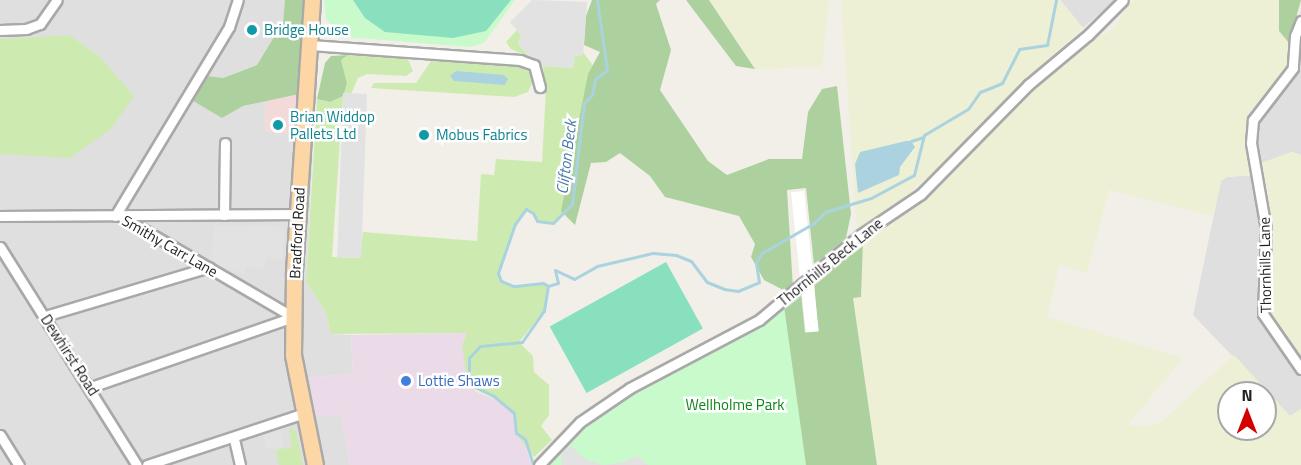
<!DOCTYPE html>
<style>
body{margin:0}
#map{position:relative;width:1301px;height:465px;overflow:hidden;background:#f2efe9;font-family:"Titillium Web",sans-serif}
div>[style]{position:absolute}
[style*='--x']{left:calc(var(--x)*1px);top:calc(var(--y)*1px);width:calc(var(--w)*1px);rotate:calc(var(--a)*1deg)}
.residential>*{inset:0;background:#e0dfdf}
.commercial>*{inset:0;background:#f2dad9}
.industrial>*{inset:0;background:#ebdbe8}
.farmland>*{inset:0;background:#eef0d5}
.grass>*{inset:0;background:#cdebb0}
.forest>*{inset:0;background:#add19e}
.park>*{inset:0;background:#c8facc}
.pitch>*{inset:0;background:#88e0be;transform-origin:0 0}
.parking>*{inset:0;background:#e2e2e2;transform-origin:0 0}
.water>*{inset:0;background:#aad3df}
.pier>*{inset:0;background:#fff;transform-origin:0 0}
.stream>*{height:3px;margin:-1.5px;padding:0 1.5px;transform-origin:1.5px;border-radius:1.5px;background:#aad3df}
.roads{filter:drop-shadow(2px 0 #a9a9a9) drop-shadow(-2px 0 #a9a9a9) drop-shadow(0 2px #a9a9a9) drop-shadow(0 -2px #a9a9a9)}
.minor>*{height:9px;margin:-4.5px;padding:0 4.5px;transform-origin:4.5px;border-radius:4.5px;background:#fff}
.primary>*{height:15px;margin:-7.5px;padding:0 7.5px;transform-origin:7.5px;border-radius:7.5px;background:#fcd6a4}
.dots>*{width:16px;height:16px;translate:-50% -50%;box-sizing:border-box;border:3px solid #fff;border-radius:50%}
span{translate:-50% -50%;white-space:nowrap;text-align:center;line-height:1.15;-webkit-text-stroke:5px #fff;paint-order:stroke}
.culture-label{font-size:15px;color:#0d838f}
.left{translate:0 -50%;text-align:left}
.street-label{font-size:15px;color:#222}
.shop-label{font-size:15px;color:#366cbe}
.park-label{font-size:15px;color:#0c8416}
.water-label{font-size:16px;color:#4a7aab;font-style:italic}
.north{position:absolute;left:1217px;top:381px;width:60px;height:60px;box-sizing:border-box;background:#fff;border:2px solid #a7a7a7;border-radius:50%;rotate:0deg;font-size:16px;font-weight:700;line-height:24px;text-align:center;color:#222}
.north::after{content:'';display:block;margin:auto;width:21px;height:27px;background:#d40000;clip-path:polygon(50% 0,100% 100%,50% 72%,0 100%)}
</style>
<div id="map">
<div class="residential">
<div style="clip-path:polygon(0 0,285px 0,283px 22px,257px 65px,223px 78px,222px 118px,243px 106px,266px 101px,265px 131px,294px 134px,313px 148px,306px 281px,326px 313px,331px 334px,351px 335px,353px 374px,303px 378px,341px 414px,350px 465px,0 465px)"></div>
<div style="clip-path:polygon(1060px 0,1115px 0,1083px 28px)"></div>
<div style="clip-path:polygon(1301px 10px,1301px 155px,1292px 152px,1262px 163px,1272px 229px,1267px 309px,1301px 354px,1301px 409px,1290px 416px,1193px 315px,1221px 181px,1227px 177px,1253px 175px,1245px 133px,1249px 118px,1287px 67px,1289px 43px)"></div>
</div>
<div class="commercial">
<div style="clip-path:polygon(299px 93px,294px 134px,265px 131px,266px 101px)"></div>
</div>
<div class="industrial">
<div style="clip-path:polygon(467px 333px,475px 391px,505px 404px,513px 413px,516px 434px,524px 440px,531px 465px,350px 465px,341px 415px,311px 417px,303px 378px,353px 374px,351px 335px)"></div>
</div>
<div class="farmland">
<div style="clip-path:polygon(709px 0,829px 0,822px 67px,755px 69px)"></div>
<div style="clip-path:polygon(841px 0,1060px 0,1083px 28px,1014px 90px,972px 139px,894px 206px,857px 231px)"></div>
<div style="clip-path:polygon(evenodd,1133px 0,1279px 0,1279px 31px,1289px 43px,1287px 67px,1249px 118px,1245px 133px,1253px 175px,1227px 177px,1221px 181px,1213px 216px,1109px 190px,1087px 273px,1060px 265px,1047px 317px,1183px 358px,1128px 425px,1149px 426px,1161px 422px,1234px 355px,1290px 416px,1301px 409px,1301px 465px,877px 465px,853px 298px,861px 296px,863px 242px,911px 206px,986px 137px,1021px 96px,1088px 42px,1111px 31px,1133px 0,1229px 393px,1265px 393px,1265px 429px,1229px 429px,1229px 393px)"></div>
<div style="clip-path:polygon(1292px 152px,1301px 155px,1301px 354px,1267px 309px,1272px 229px,1262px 163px)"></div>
</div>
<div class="grass">
<div style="clip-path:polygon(517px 30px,521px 36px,518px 43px,529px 57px,511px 49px,506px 42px)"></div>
<div style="clip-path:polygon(69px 35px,99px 56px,134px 96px,111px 129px,70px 158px,0 154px,0 39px)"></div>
<div style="clip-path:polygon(583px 52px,595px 68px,564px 214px,553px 223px,537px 221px,533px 213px,525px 210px,515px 224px,498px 273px,501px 281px,513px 286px,543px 283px,548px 286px,544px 311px,519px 342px,533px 356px,534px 372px,549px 385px,549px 415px,541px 426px,552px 440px,534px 457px,516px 434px,513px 413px,505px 404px,468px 386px,462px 345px,467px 333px,331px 334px,326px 313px,306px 281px,317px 99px,330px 102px,343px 96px,332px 257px,360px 258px,363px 232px,477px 241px,481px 174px,494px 175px,496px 159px,542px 162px,546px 89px,543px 66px,573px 68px,574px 57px)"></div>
<div style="clip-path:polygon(348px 55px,408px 59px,413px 71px,406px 76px,367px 74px,358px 78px,351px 94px,343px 93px,347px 83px,341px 60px)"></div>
<div style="clip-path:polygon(431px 61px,518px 66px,531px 73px,533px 81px,528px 92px,514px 97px,371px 88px,374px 83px,416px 83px)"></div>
<div style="clip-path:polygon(289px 428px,296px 431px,303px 465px,279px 465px,276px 450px,292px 447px)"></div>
</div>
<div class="forest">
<div style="clip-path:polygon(285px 0,304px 0,299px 94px,243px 106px,222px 118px,190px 99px,206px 76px,223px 78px,257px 65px,283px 22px)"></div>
<div style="clip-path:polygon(592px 0,660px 0,656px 4px,671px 50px,660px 90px,708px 161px,727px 175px,769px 159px,802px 159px,808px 112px,822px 89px,837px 86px,851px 214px,846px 238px,814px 265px,806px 188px,787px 190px,793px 288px,787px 292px,764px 280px,751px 257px,755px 244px,739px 216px,665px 197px,650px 176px,620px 153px,606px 162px,591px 163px,575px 225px,561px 211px,588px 74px,600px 52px,584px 45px,586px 16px)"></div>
<div style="clip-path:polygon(686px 0,709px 0,755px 69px,736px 66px)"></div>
<div style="clip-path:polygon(1279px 0,1301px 0,1289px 43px,1279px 31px)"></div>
<div style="clip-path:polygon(348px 55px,341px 60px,347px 83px,343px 96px,330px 102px,317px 99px,325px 63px,331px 56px)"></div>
<div style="clip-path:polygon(857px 239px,863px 242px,861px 297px,853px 298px,877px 465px,679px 465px,639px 387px,762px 324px,801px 293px,805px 332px,818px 331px,814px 282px)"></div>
</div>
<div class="park">
<div style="clip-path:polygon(324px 0,515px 0,484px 43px,470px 47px,346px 37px,337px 34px,326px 18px)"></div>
<div style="clip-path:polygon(784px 306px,806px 465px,543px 465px,559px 444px,639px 387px,762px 324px)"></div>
</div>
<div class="pitch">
<div style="clip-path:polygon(353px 0,511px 0,486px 31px,453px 38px,385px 32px,365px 18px)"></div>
<div style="left:666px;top:262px;width:76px;height:133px;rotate:61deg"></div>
</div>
<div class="parking">
<div style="clip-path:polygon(532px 0,587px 2px,583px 55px,574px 57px,573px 68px,543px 66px,531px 59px,518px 43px,521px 35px,510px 22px)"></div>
<div style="left:343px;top:93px;width:24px;height:164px;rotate:2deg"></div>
<div style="clip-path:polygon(276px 225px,284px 231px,283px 261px,267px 257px,262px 269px,246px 267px,245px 274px,211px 264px,214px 226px)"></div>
<div style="clip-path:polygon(280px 428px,284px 447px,266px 449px,263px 435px)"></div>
<div style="clip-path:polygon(571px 446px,585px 459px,602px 465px,562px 465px,561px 453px)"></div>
<div style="clip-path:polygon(637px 456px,648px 465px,603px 465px,620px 463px)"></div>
</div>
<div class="water">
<div style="clip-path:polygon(456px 71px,504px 75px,508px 79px,505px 85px,454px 81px,450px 76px)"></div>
<div style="clip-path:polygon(906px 141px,911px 141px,915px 147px,900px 167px,899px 175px,858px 193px,855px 164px,860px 152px)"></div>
</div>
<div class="pier">
<div style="left:804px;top:191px;width:141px;height:13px;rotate:84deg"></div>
</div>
<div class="stream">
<div style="--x:911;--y:141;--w:13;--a:-18"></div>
<div style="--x:548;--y:286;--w:10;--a:-17"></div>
<div style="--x:558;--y:283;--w:13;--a:-103"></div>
<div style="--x:555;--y:270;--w:21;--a:25"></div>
<div style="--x:574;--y:279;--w:26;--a:-29"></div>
<div style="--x:597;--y:266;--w:57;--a:-13.1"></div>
<div style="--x:653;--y:253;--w:23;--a:5"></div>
<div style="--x:676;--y:255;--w:16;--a:22"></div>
<div style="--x:691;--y:261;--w:26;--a:53"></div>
<div style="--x:707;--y:282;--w:18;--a:22"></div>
<div style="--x:724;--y:289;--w:14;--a:8"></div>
<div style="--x:738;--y:291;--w:23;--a:-23"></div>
<div style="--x:759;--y:282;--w:20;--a:-99"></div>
<div style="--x:756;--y:262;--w:11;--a:-56"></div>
<div style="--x:762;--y:253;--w:60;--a:-30"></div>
<div style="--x:814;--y:223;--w:16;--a:-45"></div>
<div style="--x:825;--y:212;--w:48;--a:-16.9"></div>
<div style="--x:871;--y:198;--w:49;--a:-28.1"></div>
<div style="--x:914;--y:175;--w:41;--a:-76"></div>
<div style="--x:924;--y:135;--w:51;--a:-30.6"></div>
<div style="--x:968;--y:109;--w:21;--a:-55"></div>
<div style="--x:980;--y:92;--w:24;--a:-22"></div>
<div style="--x:1002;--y:83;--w:38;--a:-63"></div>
<div style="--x:1019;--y:49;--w:28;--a:-8"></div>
<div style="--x:1047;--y:45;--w:46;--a:-78.7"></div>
<div style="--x:533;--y:465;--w:27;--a:-107"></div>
<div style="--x:525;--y:439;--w:11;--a:-146"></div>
<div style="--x:516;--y:433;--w:20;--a:-96"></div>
<div style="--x:514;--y:413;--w:26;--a:-140"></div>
<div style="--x:494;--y:396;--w:28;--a:-154"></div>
<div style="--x:469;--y:384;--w:26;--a:-90"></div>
<div style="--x:469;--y:358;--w:16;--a:-47"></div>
<div style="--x:480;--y:346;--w:42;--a:-5.4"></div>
<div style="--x:522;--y:342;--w:38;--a:-55"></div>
<div style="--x:544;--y:311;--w:25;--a:-81"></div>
<div style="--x:548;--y:286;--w:6;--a:-149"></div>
<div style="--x:543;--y:283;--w:30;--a:174"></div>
<div style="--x:513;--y:286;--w:13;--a:-157"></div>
<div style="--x:501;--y:281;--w:9;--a:-111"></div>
<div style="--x:498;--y:273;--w:52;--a:-70.9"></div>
<div style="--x:515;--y:224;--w:19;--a:-54"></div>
<div style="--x:526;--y:209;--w:8;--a:30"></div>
<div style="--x:533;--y:213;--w:9;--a:63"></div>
<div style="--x:537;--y:221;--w:16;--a:7"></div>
<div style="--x:553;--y:223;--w:27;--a:-45"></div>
<div style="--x:572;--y:204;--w:102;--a:-83.2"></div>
<div style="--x:584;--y:103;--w:11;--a:-45"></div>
<div style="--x:592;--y:95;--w:16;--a:-79"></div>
<div style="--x:595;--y:79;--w:15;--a:-37"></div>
<div style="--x:607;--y:70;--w:71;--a:-98.1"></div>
</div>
<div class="roads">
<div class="minor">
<div style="--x:1301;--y:21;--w:16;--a:112"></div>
<div style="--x:1295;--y:36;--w:32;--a:94"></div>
<div style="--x:1293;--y:68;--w:66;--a:127.6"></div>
<div style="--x:1253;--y:120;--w:23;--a:95"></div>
<div style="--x:1251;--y:143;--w:87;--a:80.1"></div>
<div style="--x:1266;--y:229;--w:85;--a:92"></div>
<div style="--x:1263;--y:314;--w:67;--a:55.4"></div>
<div style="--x:0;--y:30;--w:26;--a:-2"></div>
<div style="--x:26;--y:29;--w:15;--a:-20"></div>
<div style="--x:40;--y:24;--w:29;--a:-55"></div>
<div style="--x:310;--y:45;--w:211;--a:4.1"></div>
<div style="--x:520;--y:60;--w:15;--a:20"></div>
<div style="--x:534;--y:65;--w:23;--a:75"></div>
<div style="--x:224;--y:215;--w:72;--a:-89.2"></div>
<div style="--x:0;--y:216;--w:298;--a:-0.4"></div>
<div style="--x:115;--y:216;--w:221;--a:-58.9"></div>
<div style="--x:229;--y:27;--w:28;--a:-72"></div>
<div style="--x:122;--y:217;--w:198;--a:30.3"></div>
<div style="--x:0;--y:247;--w:257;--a:57.9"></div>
<div style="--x:45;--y:316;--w:171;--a:-16.6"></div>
<div style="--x:91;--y:387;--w:214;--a:-19.1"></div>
<div style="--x:0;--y:435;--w:36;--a:58"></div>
<div style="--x:234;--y:439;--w:27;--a:77"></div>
<div style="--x:147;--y:465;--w:165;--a:-18.3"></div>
<div style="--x:539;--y:465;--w:59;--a:-46.4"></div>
<div style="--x:580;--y:422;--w:60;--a:-34.2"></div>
<div style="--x:630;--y:388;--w:146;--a:-27.8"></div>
<div style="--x:759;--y:320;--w:132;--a:-40.1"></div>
<div style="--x:860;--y:235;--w:73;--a:-33.9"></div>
<div style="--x:921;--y:194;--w:153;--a:-45.5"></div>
<div style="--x:1028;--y:85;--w:78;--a:-39.8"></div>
<div style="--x:1088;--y:35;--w:49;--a:-45"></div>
</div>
<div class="primary">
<div style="--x:312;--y:0;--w:275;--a:93.8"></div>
<div style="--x:294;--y:274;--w:81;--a:90.7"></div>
<div style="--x:293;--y:355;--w:112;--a:78.7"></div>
</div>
</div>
<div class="dots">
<div style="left:252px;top:30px;background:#0f9aa8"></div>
<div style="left:278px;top:125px;background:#0f9aa8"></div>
<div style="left:424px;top:135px;background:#0f9aa8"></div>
<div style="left:406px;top:381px;background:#3f7fe0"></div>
</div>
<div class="culture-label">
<span class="left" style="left:264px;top:30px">Bridge House</span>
<span class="left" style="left:290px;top:125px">Brian Widdop<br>Pallets Ltd</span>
<span class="left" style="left:436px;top:135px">Mobus Fabrics</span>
</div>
<div class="street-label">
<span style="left:297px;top:233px;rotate:-87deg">Bradford Road</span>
<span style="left:170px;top:246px;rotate:30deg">Smithy Carr Lane</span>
<span style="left:830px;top:262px;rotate:-39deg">Thornhills Beck Lane</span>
<span style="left:1265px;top:265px;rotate:-91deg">Thornhills Lane</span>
<span style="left:70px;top:355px;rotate:57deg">Dewhirst Road</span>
</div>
<div class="shop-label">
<span class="left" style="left:418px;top:381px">Lottie Shaws</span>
</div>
<div class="park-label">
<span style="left:735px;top:405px">Wellholme Park</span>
</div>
<div class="water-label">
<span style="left:566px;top:157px;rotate:-83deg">Clifton Beck</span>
</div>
<div class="north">N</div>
</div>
